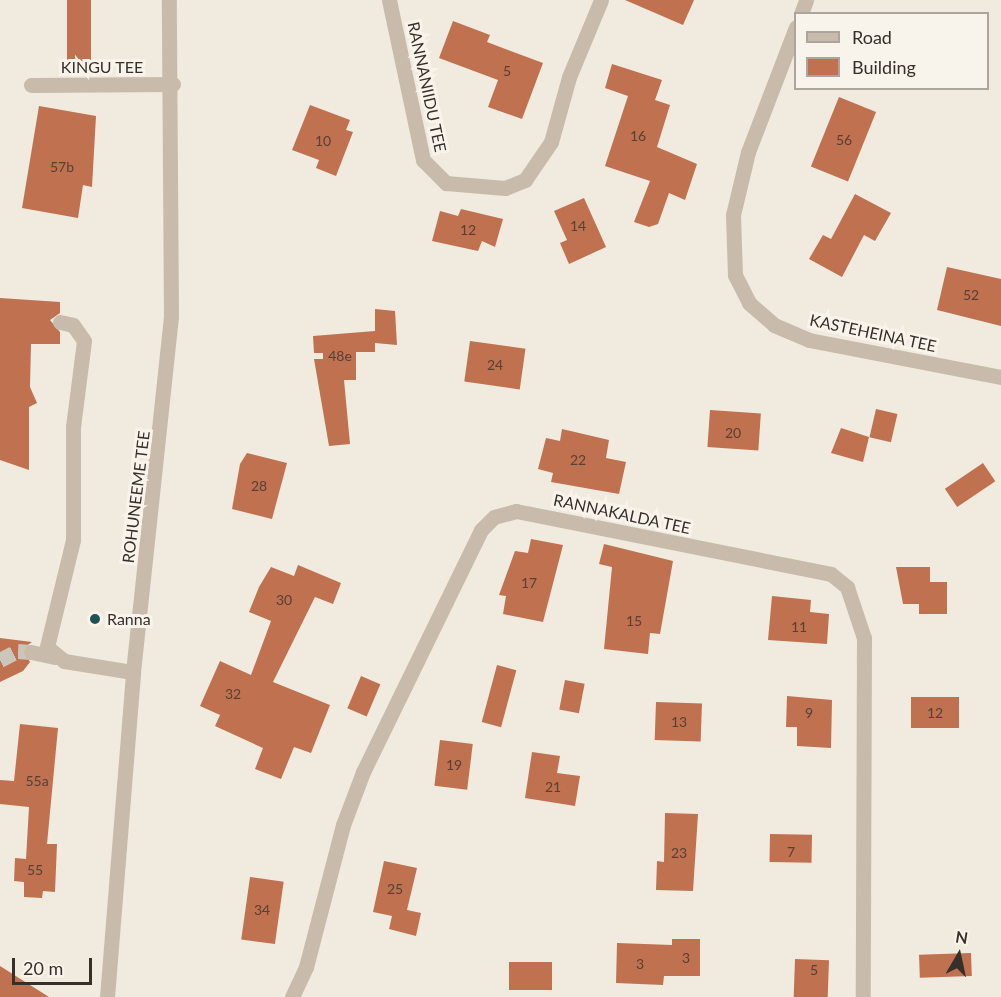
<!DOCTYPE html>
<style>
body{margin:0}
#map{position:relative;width:1001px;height:997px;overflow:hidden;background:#f1eadf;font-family:Lato,sans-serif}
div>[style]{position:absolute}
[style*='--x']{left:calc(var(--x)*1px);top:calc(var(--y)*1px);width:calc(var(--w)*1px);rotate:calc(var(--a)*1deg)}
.building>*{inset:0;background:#bf7150;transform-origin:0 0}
.minor-tunnel>*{height:15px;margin-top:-7.5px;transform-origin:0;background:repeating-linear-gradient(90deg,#ccc5bb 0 15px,transparent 0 23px)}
.minor>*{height:15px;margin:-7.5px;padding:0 7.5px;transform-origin:7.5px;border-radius:7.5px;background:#c9bbab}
.dots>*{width:16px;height:16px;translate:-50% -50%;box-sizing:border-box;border:3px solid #f9f4eb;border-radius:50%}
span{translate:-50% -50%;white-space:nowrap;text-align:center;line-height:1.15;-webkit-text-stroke:6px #f9f4eb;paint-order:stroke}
.number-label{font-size:14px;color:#594034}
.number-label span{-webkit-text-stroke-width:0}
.street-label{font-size:16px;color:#372f2a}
.poi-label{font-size:16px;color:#372f2a}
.left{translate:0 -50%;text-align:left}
.legend{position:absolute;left:794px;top:12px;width:195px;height:78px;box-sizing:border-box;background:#f9f4eb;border:2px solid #aba59e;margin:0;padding:8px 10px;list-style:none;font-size:18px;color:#372f2a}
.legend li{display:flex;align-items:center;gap:12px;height:30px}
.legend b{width:30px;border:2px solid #aba59e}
.north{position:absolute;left:929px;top:925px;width:60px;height:60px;-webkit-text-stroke:4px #f9f4eb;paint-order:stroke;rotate:9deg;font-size:16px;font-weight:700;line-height:24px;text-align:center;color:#372f2a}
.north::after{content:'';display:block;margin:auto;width:21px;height:27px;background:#372f2a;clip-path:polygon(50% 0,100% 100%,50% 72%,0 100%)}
.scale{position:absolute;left:12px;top:958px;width:80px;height:27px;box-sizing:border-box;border:3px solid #372f2a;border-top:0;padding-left:8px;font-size:18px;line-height:21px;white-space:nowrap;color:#372f2a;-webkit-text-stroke:4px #f9f4eb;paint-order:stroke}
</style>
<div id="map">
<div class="building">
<div style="left:67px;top:0;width:24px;height:68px"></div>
<div style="clip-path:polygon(625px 0,694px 0,683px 25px)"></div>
<div style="clip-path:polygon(453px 21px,490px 35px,487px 42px,543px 63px,522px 119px,488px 107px,498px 80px,439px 58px)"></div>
<div style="clip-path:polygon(612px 64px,662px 80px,655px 100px,670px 105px,657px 147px,697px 164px,685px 200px,669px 193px,658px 224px,649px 227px,634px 222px,650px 181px,605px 166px,628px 96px,605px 88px)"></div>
<div style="left:839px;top:97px;width:40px;height:75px;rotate:22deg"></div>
<div style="clip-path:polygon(310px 105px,350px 120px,346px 130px,353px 132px,336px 176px,316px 168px,319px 160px,292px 150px)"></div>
<div style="clip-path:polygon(39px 106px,96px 116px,92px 187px,83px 185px,78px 218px,22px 208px)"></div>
<div style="clip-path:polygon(855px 194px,891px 213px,875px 241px,864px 235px,842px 277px,809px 259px,823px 235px,831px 239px)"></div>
<div style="clip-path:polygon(584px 198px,606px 247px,569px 264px,560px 243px,567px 240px,554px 211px)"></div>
<div style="clip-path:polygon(461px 209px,503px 219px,495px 247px,482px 241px,478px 251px,432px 241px,440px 211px,458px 216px)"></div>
<div style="clip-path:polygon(947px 267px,1001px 279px,1001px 326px,937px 310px)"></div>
<div style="clip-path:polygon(0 298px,60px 302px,60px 313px,50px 320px,60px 332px,60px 344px,31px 344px,30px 387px,37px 403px,29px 407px,29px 470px,0 460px)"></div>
<div style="clip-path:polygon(375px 309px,395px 311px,397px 345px,375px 343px,375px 352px,356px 352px,356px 380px,344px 380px,350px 444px,329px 446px,314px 359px,323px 359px,323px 353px,314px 353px,313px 336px,375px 331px)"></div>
<div style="left:470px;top:341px;width:56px;height:41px;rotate:8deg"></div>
<div style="left:876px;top:409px;width:22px;height:29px;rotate:13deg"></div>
<div style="left:710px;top:410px;width:51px;height:37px;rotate:4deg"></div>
<div style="clip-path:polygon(841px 428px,869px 437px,863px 462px,831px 453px)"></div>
<div style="clip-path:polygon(562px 429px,609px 440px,606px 458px,626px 462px,619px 494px,551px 482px,553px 473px,538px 469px,546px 438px,560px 441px)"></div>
<div style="clip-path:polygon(247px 453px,287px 463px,272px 519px,232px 509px,240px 464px)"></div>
<div style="left:983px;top:463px;width:22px;height:46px;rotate:56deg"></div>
<div style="clip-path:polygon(531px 539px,563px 545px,543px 622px,503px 614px,506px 596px,499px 595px,515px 551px,528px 553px)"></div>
<div style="clip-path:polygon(604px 544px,673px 561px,660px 634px,650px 633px,648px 654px,604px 649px,612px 567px,599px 564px)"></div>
<div style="clip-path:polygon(298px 565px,341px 583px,333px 604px,315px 597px,273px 682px,330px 705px,311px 753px,294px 747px,281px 779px,255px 769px,263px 748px,215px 726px,220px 715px,200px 706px,220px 661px,251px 675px,271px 621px,249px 612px,259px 587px,271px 567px,294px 576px)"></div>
<div style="clip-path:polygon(896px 567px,930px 567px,930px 582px,947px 582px,947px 614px,919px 614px,919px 604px,903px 604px)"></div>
<div style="clip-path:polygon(772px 596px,811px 600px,810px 612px,829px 614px,827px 644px,768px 640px)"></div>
<div style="clip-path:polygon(0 638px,32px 642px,22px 649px,30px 662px,23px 671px,0 682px)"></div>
<div style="left:497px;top:665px;width:20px;height:59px;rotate:15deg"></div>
<div style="left:361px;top:676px;width:21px;height:35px;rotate:23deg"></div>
<div style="left:565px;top:680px;width:20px;height:30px;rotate:11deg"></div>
<div style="clip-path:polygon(787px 696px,832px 700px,831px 748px,797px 746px,797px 727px,786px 727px)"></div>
<div style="left:911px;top:697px;width:48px;height:31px"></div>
<div style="left:656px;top:702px;width:46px;height:38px;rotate:2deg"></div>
<div style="clip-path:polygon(20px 724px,58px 728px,47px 844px,57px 844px,55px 892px,43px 891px,42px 898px,24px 897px,24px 882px,14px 881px,15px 858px,26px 859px,29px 807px,0 804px,0 780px,14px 781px)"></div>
<div style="left:440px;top:740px;width:33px;height:46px;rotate:7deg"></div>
<div style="clip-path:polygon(532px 752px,560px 756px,557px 773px,580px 776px,575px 806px,525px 798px)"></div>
<div style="clip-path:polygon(665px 813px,698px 814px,693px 891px,656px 890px,657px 861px,664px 862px)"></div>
<div style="left:770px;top:834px;width:42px;height:28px;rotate:1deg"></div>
<div style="clip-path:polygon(384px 861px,417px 868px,407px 910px,421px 913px,416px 936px,389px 929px,392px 916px,373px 912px)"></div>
<div style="left:250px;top:877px;width:34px;height:63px;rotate:8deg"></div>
<div style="clip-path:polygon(672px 939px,700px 939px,700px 976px,664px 976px,663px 985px,616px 983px,617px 943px,672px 945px)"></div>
<div style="left:971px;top:953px;width:23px;height:52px;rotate:88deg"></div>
<div style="left:795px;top:959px;width:34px;height:38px;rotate:2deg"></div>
<div style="left:509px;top:962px;width:43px;height:28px"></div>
<div style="clip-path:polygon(0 966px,49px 997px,0 997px)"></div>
</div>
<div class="minor-tunnel">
<div style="--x:0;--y:660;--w:20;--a:-27"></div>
<div style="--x:18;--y:651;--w:13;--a:4"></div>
</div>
<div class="minor">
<div style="--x:389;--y:0;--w:164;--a:78"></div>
<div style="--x:423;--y:160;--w:33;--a:45"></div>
<div style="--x:446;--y:183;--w:59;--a:4.8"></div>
<div style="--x:505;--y:188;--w:22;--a:-22"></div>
<div style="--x:525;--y:180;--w:46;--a:-55.6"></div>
<div style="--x:551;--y:142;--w:67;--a:-74.5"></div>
<div style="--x:569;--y:77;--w:83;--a:-67.4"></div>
<div style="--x:801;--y:14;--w:15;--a:-70"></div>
<div style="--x:796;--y:27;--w:134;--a:111"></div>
<div style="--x:748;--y:152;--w:65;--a:103.4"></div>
<div style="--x:733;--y:215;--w:60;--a:88.1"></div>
<div style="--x:735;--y:275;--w:31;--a:63"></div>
<div style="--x:749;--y:303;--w:33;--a:41"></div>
<div style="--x:774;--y:325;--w:38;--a:23"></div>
<div style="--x:809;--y:340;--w:196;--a:10.9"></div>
<div style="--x:31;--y:85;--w:142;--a:-0.4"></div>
<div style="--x:60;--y:322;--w:13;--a:13"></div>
<div style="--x:73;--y:325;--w:19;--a:55"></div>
<div style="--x:84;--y:341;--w:87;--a:97.3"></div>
<div style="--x:73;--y:427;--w:113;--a:90"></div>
<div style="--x:73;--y:540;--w:110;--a:103.7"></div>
<div style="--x:47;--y:647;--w:22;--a:39"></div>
<div style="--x:64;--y:661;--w:70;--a:9.1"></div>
<div style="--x:31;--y:652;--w:24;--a:12"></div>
<div style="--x:107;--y:997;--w:326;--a:-85.4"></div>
<div style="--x:133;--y:672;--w:357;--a:-83.9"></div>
<div style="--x:171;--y:317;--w:317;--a:-90.4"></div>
<div style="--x:292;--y:997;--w:33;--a:-65"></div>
<div style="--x:306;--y:967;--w:147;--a:-75.4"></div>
<div style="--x:343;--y:825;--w:57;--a:-69.3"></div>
<div style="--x:363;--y:772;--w:269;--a:-64"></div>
<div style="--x:481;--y:530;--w:18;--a:-45"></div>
<div style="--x:494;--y:517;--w:23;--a:-15"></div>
<div style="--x:516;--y:511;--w:321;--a:11.3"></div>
<div style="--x:831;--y:574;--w:21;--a:39"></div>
<div style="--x:847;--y:587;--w:54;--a:71.6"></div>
<div style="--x:864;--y:638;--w:359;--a:90.2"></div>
</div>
<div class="dots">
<div style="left:95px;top:619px;background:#225057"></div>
</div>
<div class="number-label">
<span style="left:507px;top:71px">5</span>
<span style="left:638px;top:136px">16</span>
<span style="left:844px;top:140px">56</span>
<span style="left:323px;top:141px">10</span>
<span style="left:62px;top:167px">57b</span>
<span style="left:578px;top:226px">14</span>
<span style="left:468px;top:230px">12</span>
<span style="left:971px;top:295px">52</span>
<span style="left:340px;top:356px">48e</span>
<span style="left:495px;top:365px">24</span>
<span style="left:733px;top:433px">20</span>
<span style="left:578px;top:460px">22</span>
<span style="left:259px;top:486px">28</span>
<span style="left:529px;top:583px">17</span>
<span style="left:284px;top:600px">30</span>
<span style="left:634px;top:621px">15</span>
<span style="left:799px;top:627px">11</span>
<span style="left:233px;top:694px">32</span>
<span style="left:809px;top:713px">9</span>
<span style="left:935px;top:713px">12</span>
<span style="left:679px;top:722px">13</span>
<span style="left:454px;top:765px">19</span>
<span style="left:37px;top:781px">55a</span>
<span style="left:553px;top:787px">21</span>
<span style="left:791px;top:852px">7</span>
<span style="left:679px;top:853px">23</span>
<span style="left:35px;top:870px">55</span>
<span style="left:395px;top:889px">25</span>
<span style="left:262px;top:910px">34</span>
<span style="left:686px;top:958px">3</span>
<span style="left:640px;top:964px">3</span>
<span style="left:814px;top:970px">5</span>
</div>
<div class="street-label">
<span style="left:102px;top:67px">KINGU TEE</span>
<span style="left:427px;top:87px;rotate:78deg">RANNANIIDU TEE</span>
<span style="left:873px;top:333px;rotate:12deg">KASTEHEINA TEE</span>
<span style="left:136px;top:497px;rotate:-83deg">ROHUNEEME TEE</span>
<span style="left:622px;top:514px;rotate:12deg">RANNAKALDA TEE</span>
</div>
<div class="poi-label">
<span class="left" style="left:107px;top:619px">Ranna</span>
</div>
<ul class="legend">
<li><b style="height:8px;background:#c9bbab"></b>Road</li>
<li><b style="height:16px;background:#bf7150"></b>Building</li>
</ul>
<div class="north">N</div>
<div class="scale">20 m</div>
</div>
